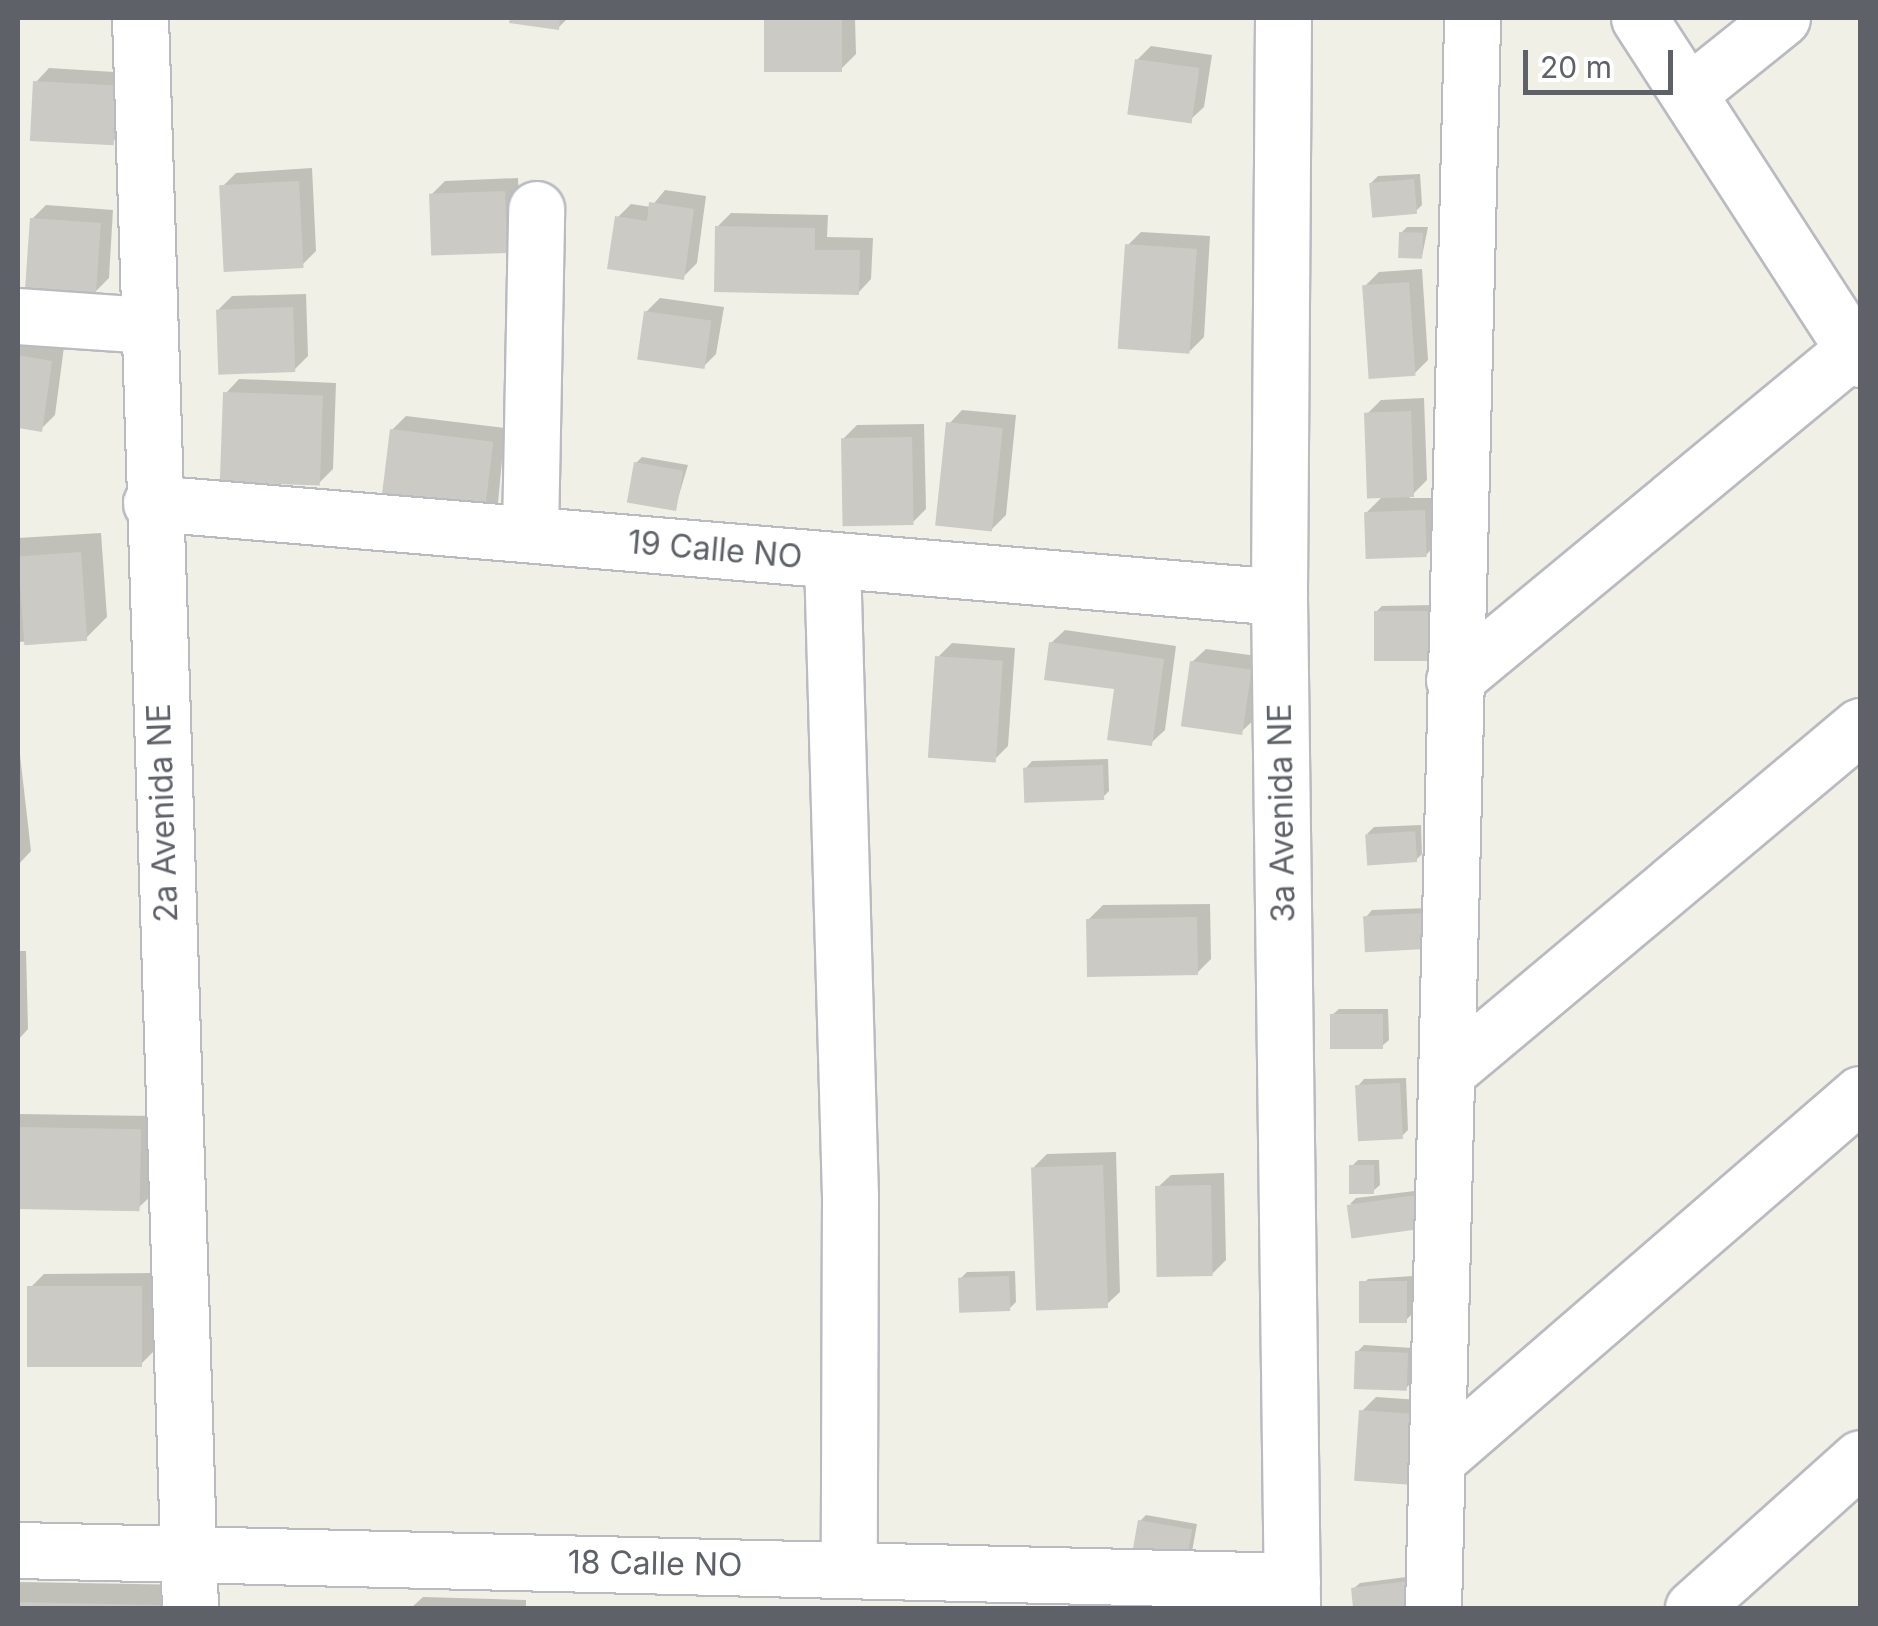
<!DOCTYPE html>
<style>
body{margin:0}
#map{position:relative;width:1878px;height:1626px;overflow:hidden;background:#f1f0e7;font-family:Inter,sans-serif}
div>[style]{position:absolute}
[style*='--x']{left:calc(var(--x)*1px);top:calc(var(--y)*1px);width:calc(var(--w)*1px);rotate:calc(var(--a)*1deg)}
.shadow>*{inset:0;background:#0003;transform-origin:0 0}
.building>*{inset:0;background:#cccac4;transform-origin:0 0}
.roads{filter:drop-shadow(2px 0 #b9bbc1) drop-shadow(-2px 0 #b9bbc1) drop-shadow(0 2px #b9bbc1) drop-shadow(0 -2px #b9bbc1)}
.minor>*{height:55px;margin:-27.5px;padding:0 27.5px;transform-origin:27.5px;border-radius:27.5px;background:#fff}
span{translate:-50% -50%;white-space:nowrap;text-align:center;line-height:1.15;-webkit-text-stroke:9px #fff;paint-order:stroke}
.street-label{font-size:32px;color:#5e6168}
.frame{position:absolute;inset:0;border:20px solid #5e6168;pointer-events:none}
.scale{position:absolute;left:1523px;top:50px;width:150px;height:45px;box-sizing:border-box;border:5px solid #5e6168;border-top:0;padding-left:12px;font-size:30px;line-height:35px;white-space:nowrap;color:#5e6168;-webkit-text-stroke:8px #fff;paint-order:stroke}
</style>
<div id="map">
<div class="shadow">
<div style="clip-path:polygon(512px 18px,568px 18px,558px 28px)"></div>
<div style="clip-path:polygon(768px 18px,855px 18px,856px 54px,842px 68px)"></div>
<div style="clip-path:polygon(1151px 46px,1212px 55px,1204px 107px,1190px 120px,1137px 60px)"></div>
<div style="clip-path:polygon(49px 68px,130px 73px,126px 129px,112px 142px,36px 82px)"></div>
<div style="clip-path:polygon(312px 168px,316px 251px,302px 265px,222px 187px,236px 173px)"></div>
<div style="clip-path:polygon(1420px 174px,1422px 205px,1416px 211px,1371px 183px,1378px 176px)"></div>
<div style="clip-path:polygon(518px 178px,520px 237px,506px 251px,431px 195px,445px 181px)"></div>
<div style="clip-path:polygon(665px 190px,706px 196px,697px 263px,683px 277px,617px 218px,631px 204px,651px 207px)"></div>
<div style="clip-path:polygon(46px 205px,113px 210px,109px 278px,95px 292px,32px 219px)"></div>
<div style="clip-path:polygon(731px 213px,828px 215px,827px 237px,873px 238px,871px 279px,858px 293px,717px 227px)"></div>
<div style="clip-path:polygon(1407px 227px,1428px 227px,1422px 256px,1401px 233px)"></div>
<div style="clip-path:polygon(1141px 232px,1210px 236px,1204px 337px,1190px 351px,1127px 246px)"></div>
<div style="clip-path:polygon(1422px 269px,1428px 360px,1414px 374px,1365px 286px,1379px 272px)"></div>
<div style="clip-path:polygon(306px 294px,308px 356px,294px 370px,218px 310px,232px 296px)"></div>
<div style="clip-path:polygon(660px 298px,724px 307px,716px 354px,702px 368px,646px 312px)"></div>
<div style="clip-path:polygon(18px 340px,64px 347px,55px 415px,41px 429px,18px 426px)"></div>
<div style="clip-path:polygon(239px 379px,336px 383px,333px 469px,319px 483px,226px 393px)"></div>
<div style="clip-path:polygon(1424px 398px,1427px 480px,1409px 498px,1438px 498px,1439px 541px,1426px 555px,1366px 513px,1384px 495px,1367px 414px,1381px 400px)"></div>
<div style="clip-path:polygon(962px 410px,1016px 415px,1006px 515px,992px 529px,949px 424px)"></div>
<div style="clip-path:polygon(406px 416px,505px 428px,498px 503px,484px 516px,392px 430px)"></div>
<div style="clip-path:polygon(924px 424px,926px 509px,912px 523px,843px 439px,857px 425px)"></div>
<div style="clip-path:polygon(642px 457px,688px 465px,675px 508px,636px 463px)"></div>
<div style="clip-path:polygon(101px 533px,107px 617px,86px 638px,18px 642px,18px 538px)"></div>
<div style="clip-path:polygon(1433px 605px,1434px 651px,1427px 658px,1376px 612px,1382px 606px)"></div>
<div style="clip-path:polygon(1065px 630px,1176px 646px,1165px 730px,1151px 743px,1117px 687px,1051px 643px)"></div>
<div style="clip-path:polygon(952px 643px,1015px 648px,1008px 746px,994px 760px,938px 657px)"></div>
<div style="clip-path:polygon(1206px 649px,1264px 657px,1256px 718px,1242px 731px,1192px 662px)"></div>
<div style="clip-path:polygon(20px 755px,31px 851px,18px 865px,18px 756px)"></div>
<div style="clip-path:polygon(1108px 759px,1109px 791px,1103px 797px,1026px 768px,1032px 761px)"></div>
<div style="clip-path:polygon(1421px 825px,1422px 854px,1416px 860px,1367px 834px,1374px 827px)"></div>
<div style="clip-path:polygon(1210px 904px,1211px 959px,1197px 973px,1089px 919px,1103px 905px)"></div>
<div style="clip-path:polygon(1429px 908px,1425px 947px,1366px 917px,1372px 910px)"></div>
<div style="clip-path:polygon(18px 951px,26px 951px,28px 1029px,18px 1040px)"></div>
<div style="clip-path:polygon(1339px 1009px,1388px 1009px,1389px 1040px,1382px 1046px,1332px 1015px)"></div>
<div style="clip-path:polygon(1406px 1078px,1408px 1130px,1402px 1136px,1358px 1086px,1364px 1079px)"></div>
<div style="clip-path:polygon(18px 1114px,153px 1116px,152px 1195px,138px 1208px,18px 1206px)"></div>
<div style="clip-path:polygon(1116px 1152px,1120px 1292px,1106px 1305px,1034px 1167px,1047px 1154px)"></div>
<div style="clip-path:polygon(1358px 1160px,1379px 1160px,1380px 1185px,1373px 1191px,1352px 1166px)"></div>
<div style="clip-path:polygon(1224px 1173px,1226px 1260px,1212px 1274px,1157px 1188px,1171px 1175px)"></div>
<div style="clip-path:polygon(1423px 1190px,1427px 1220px,1350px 1204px,1356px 1198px)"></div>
<div style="clip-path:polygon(1015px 1271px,1016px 1302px,1009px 1309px,961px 1278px,967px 1272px)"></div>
<div style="clip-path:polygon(155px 1273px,155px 1350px,141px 1364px,30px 1288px,44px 1274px)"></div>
<div style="clip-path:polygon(1413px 1276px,1412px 1314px,1406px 1320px,1362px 1285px,1368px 1279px)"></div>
<div style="clip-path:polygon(1364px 1345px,1413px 1348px,1412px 1382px,1405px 1389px,1357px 1352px)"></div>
<div style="clip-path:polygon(1376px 1397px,1434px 1401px,1416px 1483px,1362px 1411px)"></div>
<div style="clip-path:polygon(1146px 1515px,1197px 1524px,1191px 1557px,1140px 1521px)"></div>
<div style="clip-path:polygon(1414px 1576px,1418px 1608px,1356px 1608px,1353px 1589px,1360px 1583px)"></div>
<div style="left:18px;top:1582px;width:160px;height:26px;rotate:1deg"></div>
<div style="clip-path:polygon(423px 1597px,526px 1600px,526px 1608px,411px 1608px)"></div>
</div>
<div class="building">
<div style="clip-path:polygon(510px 18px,560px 18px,559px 30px,509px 23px)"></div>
<div style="left:764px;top:18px;width:78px;height:54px"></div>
<div style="left:1135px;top:59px;width:65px;height:56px;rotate:8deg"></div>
<div style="left:33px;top:81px;width:84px;height:60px;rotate:3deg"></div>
<div style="left:1414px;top:179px;width:35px;height:45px;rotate:85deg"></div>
<div style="left:299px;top:181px;width:87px;height:80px;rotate:87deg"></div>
<div style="left:505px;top:191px;width:62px;height:76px;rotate:88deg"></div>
<div style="clip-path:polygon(649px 202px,694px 209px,684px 280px,607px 269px,615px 216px,647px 221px)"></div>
<div style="left:30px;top:218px;width:71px;height:72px;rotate:4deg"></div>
<div style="clip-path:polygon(715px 226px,815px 228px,815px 250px,860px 250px,859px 295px,714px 292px)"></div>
<div style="left:1399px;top:232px;width:24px;height:26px;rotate:2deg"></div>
<div style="left:1125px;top:244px;width:72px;height:105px;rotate:4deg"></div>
<div style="left:1409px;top:282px;width:94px;height:47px;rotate:86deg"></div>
<div style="left:293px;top:307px;width:65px;height:77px;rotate:88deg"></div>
<div style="left:644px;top:311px;width:68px;height:49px;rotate:8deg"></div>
<div style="clip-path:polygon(18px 355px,52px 361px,42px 432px,18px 428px)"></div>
<div style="left:223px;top:392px;width:100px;height:90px;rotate:2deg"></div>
<div style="left:1411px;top:411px;width:86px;height:47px;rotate:88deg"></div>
<div style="left:946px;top:422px;width:57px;height:104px;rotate:6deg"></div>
<div style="left:390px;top:429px;width:104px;height:78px;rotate:7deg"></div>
<div style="left:912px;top:437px;width:88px;height:71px;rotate:89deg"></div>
<div style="left:634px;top:462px;width:50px;height:41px;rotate:10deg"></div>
<div style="left:1425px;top:510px;width:47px;height:61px;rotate:88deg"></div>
<div style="left:81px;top:552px;width:89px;height:63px;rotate:86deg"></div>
<div style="left:1374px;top:611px;width:54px;height:50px"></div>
<div style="clip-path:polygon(1049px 642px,1164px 659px,1152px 746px,1107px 740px,1114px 689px,1044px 680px)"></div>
<div style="left:935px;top:656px;width:68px;height:102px;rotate:4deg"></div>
<div style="left:1190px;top:661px;width:62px;height:66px;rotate:8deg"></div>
<div style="left:1103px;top:765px;width:35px;height:80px;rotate:88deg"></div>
<div style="left:1415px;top:831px;width:31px;height:50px;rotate:86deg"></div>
<div style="left:1424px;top:913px;width:36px;height:61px;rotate:87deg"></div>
<div style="left:1197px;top:917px;width:58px;height:111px;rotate:89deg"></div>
<div style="left:1330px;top:1014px;width:53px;height:35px"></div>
<div style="left:1400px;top:1083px;width:56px;height:45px;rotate:87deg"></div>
<div style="left:18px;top:1127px;width:123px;height:82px;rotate:1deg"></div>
<div style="left:1103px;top:1165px;width:143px;height:72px;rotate:88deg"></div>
<div style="left:1349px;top:1165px;width:25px;height:29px"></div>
<div style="left:1211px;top:1185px;width:91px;height:56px;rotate:89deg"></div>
<div style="left:1417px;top:1195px;width:34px;height:71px;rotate:82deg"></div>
<div style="left:1009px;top:1276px;width:35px;height:51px;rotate:88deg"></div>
<div style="left:1407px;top:1281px;width:42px;height:48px;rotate:90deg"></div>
<div style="left:142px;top:1286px;width:81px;height:115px;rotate:90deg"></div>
<div style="left:1355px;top:1351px;width:53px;height:38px;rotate:2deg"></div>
<div style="left:1359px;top:1410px;width:63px;height:71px;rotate:4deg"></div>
<div style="left:1138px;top:1520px;width:55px;height:37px;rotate:10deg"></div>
<div style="clip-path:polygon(1409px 1581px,1412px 1608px,1353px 1608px,1351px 1588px)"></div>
<div style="clip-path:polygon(18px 1602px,160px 1605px,160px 1608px,18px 1608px)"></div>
</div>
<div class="roads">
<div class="minor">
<div style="--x:140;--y:18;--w:1591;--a:88.2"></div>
<div style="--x:1283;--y:18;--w:579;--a:90.4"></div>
<div style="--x:1279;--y:597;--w:1011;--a:89.26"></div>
<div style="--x:1639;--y:18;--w:406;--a:57.1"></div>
<div style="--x:1690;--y:92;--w:118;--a:-38.8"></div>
<div style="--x:18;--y:316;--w:129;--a:4"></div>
<div style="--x:151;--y:503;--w:1132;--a:4.76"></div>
<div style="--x:530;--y:533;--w:324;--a:-88.9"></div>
<div style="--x:832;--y:560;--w:637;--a:88.38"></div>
<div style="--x:850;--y:1197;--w:371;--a:90.2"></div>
<div style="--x:1454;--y:680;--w:527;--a:-39.61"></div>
<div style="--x:1446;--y:1073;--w:540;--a:-39.97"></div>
<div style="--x:1437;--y:1460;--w:559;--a:-40.87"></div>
<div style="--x:18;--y:1550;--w:1274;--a:1.39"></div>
<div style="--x:1433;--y:1608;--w:1590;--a:-88.59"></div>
<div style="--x:1693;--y:1608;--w:224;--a:-41.9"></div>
</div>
</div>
<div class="street-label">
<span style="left:715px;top:550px;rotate:5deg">19 Calle NO</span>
<span style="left:163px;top:813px;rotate:-92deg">2a Avenida NE</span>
<span style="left:1282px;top:813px;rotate:-91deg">3a Avenida NE</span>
<span style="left:655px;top:1564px;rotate:1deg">18 Calle NO</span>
</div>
<div class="frame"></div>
<div class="scale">20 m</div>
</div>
